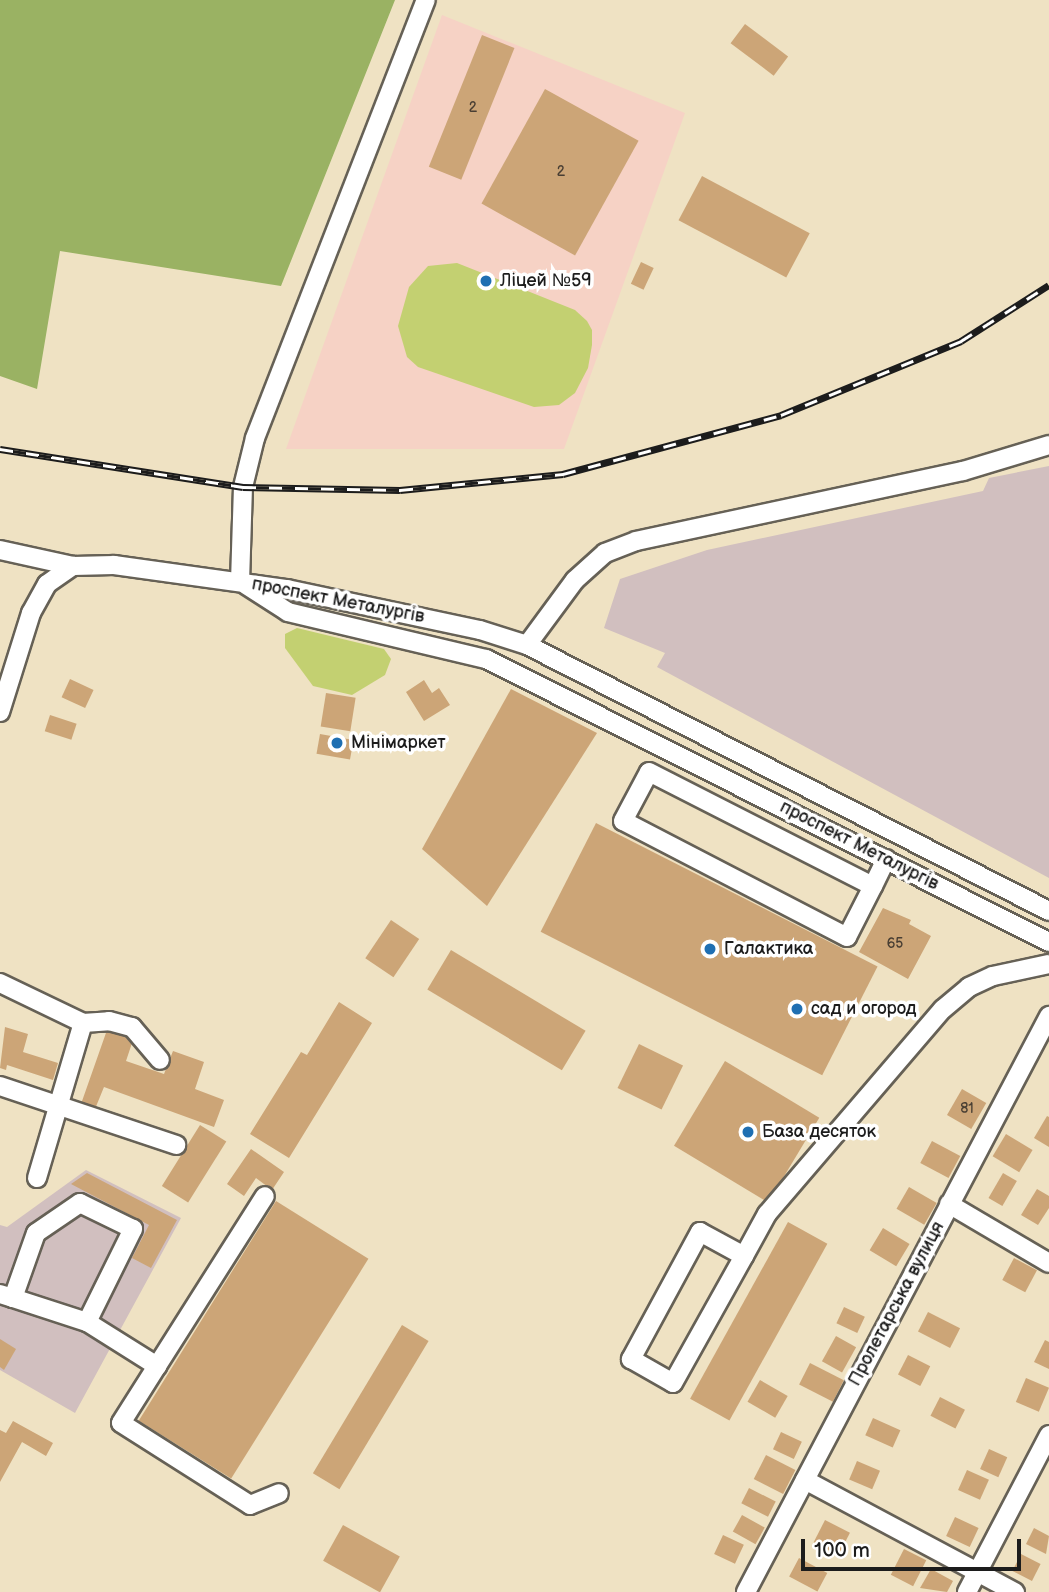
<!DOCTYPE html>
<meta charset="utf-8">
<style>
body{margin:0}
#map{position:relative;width:1049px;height:1592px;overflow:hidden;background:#efe2c3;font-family:"Balsamiq Sans",sans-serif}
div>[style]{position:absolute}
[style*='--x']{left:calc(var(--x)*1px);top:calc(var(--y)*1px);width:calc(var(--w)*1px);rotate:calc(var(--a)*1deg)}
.built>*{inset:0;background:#f6d2c5}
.industrial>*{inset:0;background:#d1bfbf}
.green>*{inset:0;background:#c3d071}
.forest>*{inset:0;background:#9ab263}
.building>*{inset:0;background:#cca577;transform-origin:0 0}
.roads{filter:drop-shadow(2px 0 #666156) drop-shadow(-2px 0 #666156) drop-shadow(0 2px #666156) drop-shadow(0 -2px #666156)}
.minor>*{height:18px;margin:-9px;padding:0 9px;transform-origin:9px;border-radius:9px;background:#fff}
.rail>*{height:7px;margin-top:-3.5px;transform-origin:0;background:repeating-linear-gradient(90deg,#fff 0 13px,#1c1c1c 0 26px);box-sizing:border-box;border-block:2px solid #1c1c1c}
.dots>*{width:19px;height:19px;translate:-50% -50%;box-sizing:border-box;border:4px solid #fff;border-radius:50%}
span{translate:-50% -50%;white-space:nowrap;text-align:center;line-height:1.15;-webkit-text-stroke:7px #fff;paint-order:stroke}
.number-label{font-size:14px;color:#483e33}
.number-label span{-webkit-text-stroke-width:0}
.poi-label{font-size:18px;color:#1c1c1c}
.left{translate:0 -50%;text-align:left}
.street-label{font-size:18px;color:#1c1c1c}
.scale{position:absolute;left:801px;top:1539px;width:220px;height:32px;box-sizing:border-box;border:4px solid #1c1c1c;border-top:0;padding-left:9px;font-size:21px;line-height:24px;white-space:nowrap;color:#1c1c1c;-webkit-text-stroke:5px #fff;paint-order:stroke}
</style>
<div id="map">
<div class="built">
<div style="clip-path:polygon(442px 15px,685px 113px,564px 449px,286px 449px)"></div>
</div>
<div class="industrial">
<div style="clip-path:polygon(1049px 466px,1049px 878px,657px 667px,665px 653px,604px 628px,620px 579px,707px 550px,983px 491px,989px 478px)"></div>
<div style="clip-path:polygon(86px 1170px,181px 1218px,75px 1413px,0 1370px,0 1225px,7px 1227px)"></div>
</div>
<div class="green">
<div style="clip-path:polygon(457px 263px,575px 310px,587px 321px,592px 330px,592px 345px,588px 368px,575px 393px,559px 405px,534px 407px,418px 367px,407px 357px,398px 326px,409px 287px,428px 266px)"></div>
<div style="clip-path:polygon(297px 628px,384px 649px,391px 659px,385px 675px,352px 695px,313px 686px,285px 648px,285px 634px)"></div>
</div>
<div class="forest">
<div style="clip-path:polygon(0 0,395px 0,281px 286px,60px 251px,37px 389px,0 376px)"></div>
</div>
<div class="building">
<div style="left:745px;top:24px;width:54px;height:24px;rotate:37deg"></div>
<div style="left:482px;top:35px;width:35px;height:142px;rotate:22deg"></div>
<div style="left:545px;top:89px;width:107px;height:131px;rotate:29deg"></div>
<div style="left:702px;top:176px;width:122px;height:50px;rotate:28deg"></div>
<div style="left:641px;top:262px;width:14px;height:24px;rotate:25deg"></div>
<div style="left:70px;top:679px;width:26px;height:20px;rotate:25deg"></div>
<div style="clip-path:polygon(424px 680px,432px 693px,439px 688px,450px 705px,424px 721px,406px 692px)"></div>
<div style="clip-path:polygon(511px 689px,597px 733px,487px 906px,422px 849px)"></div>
<div style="left:326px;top:693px;width:30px;height:34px;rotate:9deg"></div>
<div style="left:50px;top:715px;width:28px;height:17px;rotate:18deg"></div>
<div style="left:320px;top:734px;width:34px;height:20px;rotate:10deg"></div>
<div style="left:596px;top:823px;width:316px;height:122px;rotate:27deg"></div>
<div style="clip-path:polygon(883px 908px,911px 920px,909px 924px,931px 936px,908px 979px,859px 952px)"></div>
<div style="left:391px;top:920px;width:34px;height:46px;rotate:34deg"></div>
<div style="left:451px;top:950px;width:157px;height:46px;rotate:31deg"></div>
<div style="clip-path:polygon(339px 1002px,372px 1023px,289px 1158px,250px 1134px,301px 1052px,307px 1055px)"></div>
<div style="clip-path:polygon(5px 1027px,28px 1034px,23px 1052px,58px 1063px,53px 1080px,7px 1065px,6px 1070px,0 1068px)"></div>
<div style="clip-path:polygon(107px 1030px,133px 1040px,126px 1061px,164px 1074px,173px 1051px,204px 1062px,195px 1089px,224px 1100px,214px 1127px,104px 1087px,95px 1109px,81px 1104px)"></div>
<div style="left:639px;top:1044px;width:49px;height:49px;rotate:26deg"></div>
<div style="left:725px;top:1061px;width:110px;height:99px;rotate:31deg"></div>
<div style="left:962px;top:1089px;width:28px;height:30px;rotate:30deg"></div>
<div style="clip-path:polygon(1047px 1116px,1049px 1117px,1049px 1147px,1034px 1138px)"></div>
<div style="left:200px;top:1125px;width:31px;height:72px;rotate:32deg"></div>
<div style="left:1006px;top:1134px;width:31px;height:26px;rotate:31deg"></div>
<div style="left:932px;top:1141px;width:32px;height:25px;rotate:28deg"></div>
<div style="clip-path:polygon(251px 1149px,284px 1172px,272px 1190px,256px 1178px,244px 1196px,227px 1184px)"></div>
<div style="clip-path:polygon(87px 1173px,177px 1220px,151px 1268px,132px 1258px,149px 1225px,71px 1184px)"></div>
<div style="left:1003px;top:1173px;width:16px;height:29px;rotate:30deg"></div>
<div style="left:909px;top:1187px;width:32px;height:25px;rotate:30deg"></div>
<div style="clip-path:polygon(1037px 1189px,1049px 1196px,1049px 1208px,1038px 1225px,1021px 1215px)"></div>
<div style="left:276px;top:1201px;width:109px;height:259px;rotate:32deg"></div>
<div style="left:788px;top:1222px;width:45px;height:202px;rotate:29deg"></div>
<div style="left:883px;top:1228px;width:31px;height:26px;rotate:31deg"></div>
<div style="left:1014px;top:1258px;width:26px;height:25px;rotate:28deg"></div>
<div style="left:844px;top:1307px;width:23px;height:18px;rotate:25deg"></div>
<div style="left:928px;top:1312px;width:36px;height:22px;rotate:27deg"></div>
<div style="left:402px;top:1325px;width:31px;height:173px;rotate:31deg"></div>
<div style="left:836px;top:1336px;width:23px;height:29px;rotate:29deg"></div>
<div style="clip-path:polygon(0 1339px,16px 1349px,4px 1370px,0 1367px)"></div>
<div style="clip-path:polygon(1045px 1340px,1049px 1342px,1049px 1369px,1034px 1362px)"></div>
<div style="left:908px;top:1355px;width:25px;height:22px;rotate:27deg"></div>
<div style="left:810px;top:1363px;width:38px;height:24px;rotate:27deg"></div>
<div style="left:1026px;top:1378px;width:25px;height:26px;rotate:23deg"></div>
<div style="left:760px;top:1380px;width:32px;height:25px;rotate:30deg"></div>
<div style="left:940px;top:1397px;width:28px;height:21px;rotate:27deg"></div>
<div style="left:873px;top:1418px;width:30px;height:19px;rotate:24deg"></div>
<div style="clip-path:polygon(13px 1421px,53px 1443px,46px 1456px,22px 1442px,0 1482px,0 1430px,6px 1433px)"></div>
<div style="left:781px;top:1432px;width:23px;height:19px;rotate:25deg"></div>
<div style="left:989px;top:1449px;width:20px;height:22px;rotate:24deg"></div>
<div style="left:766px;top:1455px;width:33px;height:27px;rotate:27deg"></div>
<div style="left:857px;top:1461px;width:25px;height:20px;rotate:23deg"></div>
<div style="left:967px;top:1470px;width:24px;height:22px;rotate:24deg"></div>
<div style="left:749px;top:1488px;width:30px;height:17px;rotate:27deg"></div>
<div style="left:742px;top:1515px;width:26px;height:19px;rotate:29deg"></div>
<div style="left:955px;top:1517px;width:26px;height:21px;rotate:25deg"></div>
<div style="left:825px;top:1520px;width:28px;height:25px;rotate:27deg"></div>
<div style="left:343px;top:1525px;width:65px;height:41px;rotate:29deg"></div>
<div style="clip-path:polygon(1034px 1528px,1049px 1536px,1046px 1554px,1026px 1544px)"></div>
<div style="left:723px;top:1535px;width:23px;height:21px;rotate:25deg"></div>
<div style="left:904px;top:1549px;width:25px;height:29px;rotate:27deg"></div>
<div style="left:1021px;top:1554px;width:22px;height:19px;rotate:27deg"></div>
<div style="left:799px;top:1558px;width:32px;height:21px;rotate:28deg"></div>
<div style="clip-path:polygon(931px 1569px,953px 1581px,947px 1592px,920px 1588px)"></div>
</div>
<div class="roads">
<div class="minor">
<div style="--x:0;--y:550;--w:75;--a:12.4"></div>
<div style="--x:240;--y:582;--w:95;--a:-88.2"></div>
<div style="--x:243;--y:487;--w:50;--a:-76.2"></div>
<div style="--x:255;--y:438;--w:470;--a:-68.7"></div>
<div style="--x:246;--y:585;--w:50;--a:32.7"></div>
<div style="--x:288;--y:612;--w:204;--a:13.4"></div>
<div style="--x:486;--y:659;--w:630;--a:26.69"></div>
<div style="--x:527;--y:645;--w:81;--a:-53.6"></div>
<div style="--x:575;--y:580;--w:40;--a:-42"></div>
<div style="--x:605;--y:553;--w:33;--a:-21"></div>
<div style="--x:636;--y:541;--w:334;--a:-12.1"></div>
<div style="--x:963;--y:471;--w:90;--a:-16.8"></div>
<div style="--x:0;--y:712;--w:104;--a:-72.6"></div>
<div style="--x:31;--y:613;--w:33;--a:-61"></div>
<div style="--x:47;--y:584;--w:32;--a:-35"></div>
<div style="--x:73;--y:566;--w:41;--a:-1.4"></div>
<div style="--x:114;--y:565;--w:175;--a:7.9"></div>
<div style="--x:287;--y:589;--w:197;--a:12"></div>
<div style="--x:480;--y:630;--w:49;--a:17.7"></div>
<div style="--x:527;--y:645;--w:586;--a:27"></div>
<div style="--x:873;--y:886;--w:57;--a:117"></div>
<div style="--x:847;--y:937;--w:252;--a:-152.6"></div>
<div style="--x:623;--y:821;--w:55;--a:-62"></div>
<div style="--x:649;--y:772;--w:251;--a:27"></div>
<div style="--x:873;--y:886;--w:30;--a:-64"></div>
<div style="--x:0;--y:983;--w:92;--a:25.7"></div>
<div style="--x:83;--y:1023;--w:26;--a:-4"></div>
<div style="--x:109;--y:1021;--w:24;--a:15"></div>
<div style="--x:132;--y:1027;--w:43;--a:49.7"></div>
<div style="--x:0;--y:1086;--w:186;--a:18.5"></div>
<div style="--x:37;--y:1178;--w:162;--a:-73.5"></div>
<div style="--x:949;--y:1204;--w:116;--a:30.5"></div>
<div style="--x:744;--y:1256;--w:50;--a:-151.4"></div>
<div style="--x:700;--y:1232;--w:145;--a:118.5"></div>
<div style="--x:631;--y:1359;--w:48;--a:29.7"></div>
<div style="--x:673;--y:1383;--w:145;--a:-60.8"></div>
<div style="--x:744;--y:1256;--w:48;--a:-61.3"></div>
<div style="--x:767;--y:1214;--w:270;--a:-49.4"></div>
<div style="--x:943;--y:1009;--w:34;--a:-40"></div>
<div style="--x:969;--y:987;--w:26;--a:-25"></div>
<div style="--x:993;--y:976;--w:57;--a:-12.1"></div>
<div style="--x:0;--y:1294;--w:14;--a:17"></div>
<div style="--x:13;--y:1298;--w:78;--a:18"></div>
<div style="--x:87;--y:1322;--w:104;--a:-63.7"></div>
<div style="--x:133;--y:1229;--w:59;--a:-153.9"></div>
<div style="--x:80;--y:1203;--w:53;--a:145.7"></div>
<div style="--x:36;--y:1233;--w:69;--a:109.5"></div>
<div style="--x:87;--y:1322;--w:83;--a:32.2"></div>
<div style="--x:157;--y:1366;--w:201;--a:-57.6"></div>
<div style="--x:157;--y:1366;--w:67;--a:122.3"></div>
<div style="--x:121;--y:1423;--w:153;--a:32.4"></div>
<div style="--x:250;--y:1505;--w:31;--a:-22"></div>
<div style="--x:805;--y:1480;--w:238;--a:28.1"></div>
<div style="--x:746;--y:1592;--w:651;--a:-62.25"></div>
<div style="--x:967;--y:1592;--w:177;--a:-62.4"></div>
</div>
</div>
<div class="rail">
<div style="--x:0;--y:449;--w:246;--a:8.9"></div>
<div style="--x:243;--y:487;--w:157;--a:1.1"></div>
<div style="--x:400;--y:490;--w:164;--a:-5.6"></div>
<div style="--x:563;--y:474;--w:226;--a:-15.1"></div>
<div style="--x:781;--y:415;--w:195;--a:-22.3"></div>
<div style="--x:961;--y:341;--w:104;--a:-32.5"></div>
</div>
<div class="dots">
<div style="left:486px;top:281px;background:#1f6fb2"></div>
<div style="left:337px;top:743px;background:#1f6fb2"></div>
<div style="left:710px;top:949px;background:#1f6fb2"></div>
<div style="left:797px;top:1009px;background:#1f6fb2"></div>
<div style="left:748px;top:1132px;background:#1f6fb2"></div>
</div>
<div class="number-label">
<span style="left:473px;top:108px">2</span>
<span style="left:561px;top:172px">2</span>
<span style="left:895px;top:944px">65</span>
<span style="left:967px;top:1109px">81</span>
</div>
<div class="poi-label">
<span class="left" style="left:500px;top:281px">Ліцей №59</span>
<span class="left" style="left:351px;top:743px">Мінімаркет</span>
<span class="left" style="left:724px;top:949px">Галактика</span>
<span class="left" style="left:811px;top:1009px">сад и огород</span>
<span class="left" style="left:762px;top:1132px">База десяток</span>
</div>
<div class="street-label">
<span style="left:338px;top:601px;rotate:11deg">проспект Металургів</span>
<span style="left:859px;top:846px;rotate:27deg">проспект Металургів</span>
<span style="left:897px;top:1304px;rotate:-62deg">Пролетарська вулиця</span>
</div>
<div class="scale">100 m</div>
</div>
